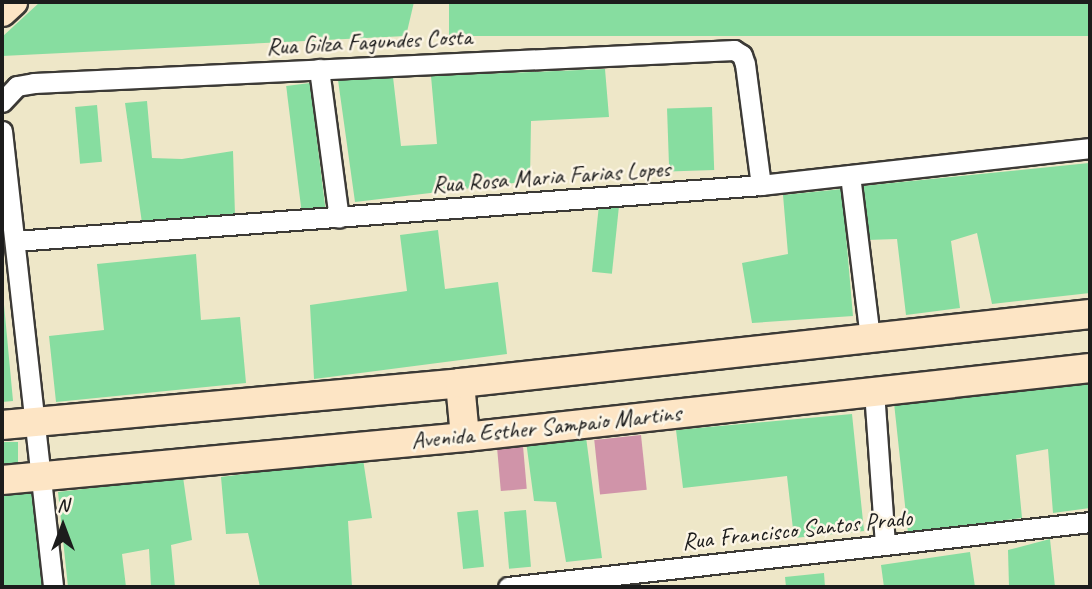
<!DOCTYPE html>
<style>
body{margin:0}
#map{position:relative;width:1092px;height:589px;overflow:hidden;background:#eee7c8;font-family:Caveat,sans-serif}
div>[style]{position:absolute}
[style*='--x']{left:calc(var(--x)*1px);top:calc(var(--y)*1px);width:calc(var(--w)*1px);rotate:calc(var(--a)*1deg)}
.green>*{inset:0;background:#87dda0;transform-origin:0 0}
.building>*{inset:0;background:#d094a9;transform-origin:0 0}
.roads{filter:drop-shadow(2px 0 #3c3a36) drop-shadow(-2px 0 #3c3a36) drop-shadow(0 2px #3c3a36) drop-shadow(0 -2px #3c3a36)}
.street>*{height:19px;margin:-9.5px;padding:0 9.5px;transform-origin:9.5px;border-radius:9.5px;background:#fff}
.secondary>*{height:28px;margin:-14px;padding:0 14px;transform-origin:14px;border-radius:14px;background:#fde5c5}
span{translate:-50% -50%;white-space:nowrap;text-align:center;line-height:1.15;-webkit-text-stroke:5px #fcf5e5;paint-order:stroke}
.street-label{font-size:24px;color:#1c1c1c}
.frame{position:absolute;inset:0;border:4px solid #1c1c1c;pointer-events:none}
.north{position:absolute;left:28px;top:491px;width:70px;height:70px;-webkit-text-stroke:5px #fcf5e5;paint-order:stroke;rotate:0deg;font-size:19px;font-weight:700;line-height:28px;text-align:center;color:#1c1c1c}
.north::after{content:'';display:block;margin:auto;width:24px;height:32px;background:#1c1c1c;clip-path:polygon(50% 0,100% 100%,50% 72%,0 100%)}
</style>
<div id="map">
<div class="green">
<div style="clip-path:polygon(40px 2px,414px 2px,406px 36px,2px 56px,2px 37px)"></div>
<div style="left:449px;top:2px;width:641px;height:34px"></div>
<div style="clip-path:polygon(605px 69px,609px 117px,531px 121px,530px 181px,355px 202px,338px 80px,393px 77px,401px 146px,437px 144px,431px 76px)"></div>
<div style="left:310px;top:83px;width:126px;height:24px;rotate:83deg"></div>
<div style="clip-path:polygon(147px 101px,152px 158px,182px 159px,233px 151px,235px 215px,142px 223px,125px 103px)"></div>
<div style="left:97px;top:105px;width:57px;height:22px;rotate:85deg"></div>
<div style="left:712px;top:107px;width:63px;height:45px;rotate:88deg"></div>
<div style="clip-path:polygon(1089px 163px,1090px 293px,992px 304px,977px 233px,951px 241px,960px 308px,906px 315px,897px 239px,867px 240px,862px 186px)"></div>
<div style="clip-path:polygon(842px 189px,853px 316px,752px 323px,742px 263px,788px 254px,783px 195px)"></div>
<div style="left:599px;top:205px;width:20px;height:67px;rotate:6deg"></div>
<div style="clip-path:polygon(438px 230px,445px 289px,498px 282px,507px 354px,314px 379px,310px 305px,407px 291px,400px 235px)"></div>
<div style="clip-path:polygon(196px 254px,201px 320px,240px 317px,246px 383px,56px 402px,49px 336px,104px 330px,97px 264px)"></div>
<div style="clip-path:polygon(2px 283px,13px 401px,2px 402px)"></div>
<div style="clip-path:polygon(1090px 382px,1090px 508px,1053px 513px,1048px 449px,1016px 455px,1022px 518px,908px 533px,894px 403px)"></div>
<div style="clip-path:polygon(852px 414px,864px 531px,794px 538px,787px 476px,683px 488px,676px 430px)"></div>
<div style="clip-path:polygon(586px 437px,602px 558px,566px 562px,556px 502px,534px 501px,526px 441px)"></div>
<div style="left:2px;top:442px;width:16px;height:23px"></div>
<div style="clip-path:polygon(363px 459px,372px 518px,348px 521px,352px 587px,260px 587px,248px 533px,226px 534px,221px 477px)"></div>
<div style="clip-path:polygon(183px 477px,192px 540px,171px 545px,175px 587px,151px 587px,149px 549px,122px 554px,126px 587px,68px 587px,58px 492px)"></div>
<div style="clip-path:polygon(41px 478px,50px 587px,2px 587px,2px 480px)"></div>
<div style="left:478px;top:510px;width:57px;height:21px;rotate:84deg"></div>
<div style="left:526px;top:510px;width:57px;height:22px;rotate:85deg"></div>
<div style="clip-path:polygon(1050px 539px,1055px 587px,1009px 587px,1008px 550px)"></div>
<div style="clip-path:polygon(970px 552px,975px 587px,884px 587px,881px 565px)"></div>
<div style="clip-path:polygon(824px 573px,825px 587px,786px 587px,785px 577px)"></div>
</div>
<div class="building">
<div style="left:641px;top:435px;width:55px;height:47px;rotate:84deg"></div>
<div style="left:523px;top:446px;width:43px;height:26px;rotate:85deg"></div>
</div>
<div class="roads">
<div class="street">
<div style="--x:319;--y:69;--w:150;--a:82.4"></div>
<div style="--x:2;--y:102;--w:22;--a:-47"></div>
<div style="--x:17;--y:86;--w:17;--a:-10"></div>
<div style="--x:34;--y:83;--w:701;--a:-2.7"></div>
<div style="--x:734;--y:50;--w:9;--a:32"></div>
<div style="--x:742;--y:55;--w:9;--a:72"></div>
<div style="--x:745;--y:64;--w:122;--a:82.5"></div>
<div style="--x:2;--y:131;--w:459;--a:83.6"></div>
<div style="--x:850;--y:175;--w:164;--a:83"></div>
<div style="--x:15;--y:241;--w:748;--a:-4.29"></div>
<div style="--x:761;--y:185;--w:331;--a:-6.4"></div>
<div style="--x:874;--y:391;--w:154;--a:85.9"></div>
<div style="--x:508;--y:587;--w:586;--a:-6.37"></div>
</div>
<div class="secondary">
<div style="--x:2;--y:12;--w:15;--a:-42"></div>
<div style="--x:460;--y:383;--w:54;--a:84.7"></div>
<div style="--x:2;--y:425;--w:460;--a:-5.2"></div>
<div style="--x:460;--y:383;--w:634;--a:-6.25"></div>
<div style="--x:2;--y:480;--w:465;--a:-5.3"></div>
<div style="--x:465;--y:437;--w:629;--a:-6.3"></div>
</div>
</div>
<div class="street-label">
<span style="left:369px;top:42px;rotate:-3deg">Rua Gilza Fagundes Costa</span>
<span style="left:551px;top:177px;rotate:-4deg">Rua Rosa Maria Farias Lopes</span>
<span style="left:546px;top:427px;rotate:-6deg">Avenida Esther Sampaio Martins</span>
<span style="left:797px;top:530px;rotate:-6deg">Rua Francisco Santos Prado</span>
</div>
<div class="frame"></div>
<div class="north">N</div>
</div>
